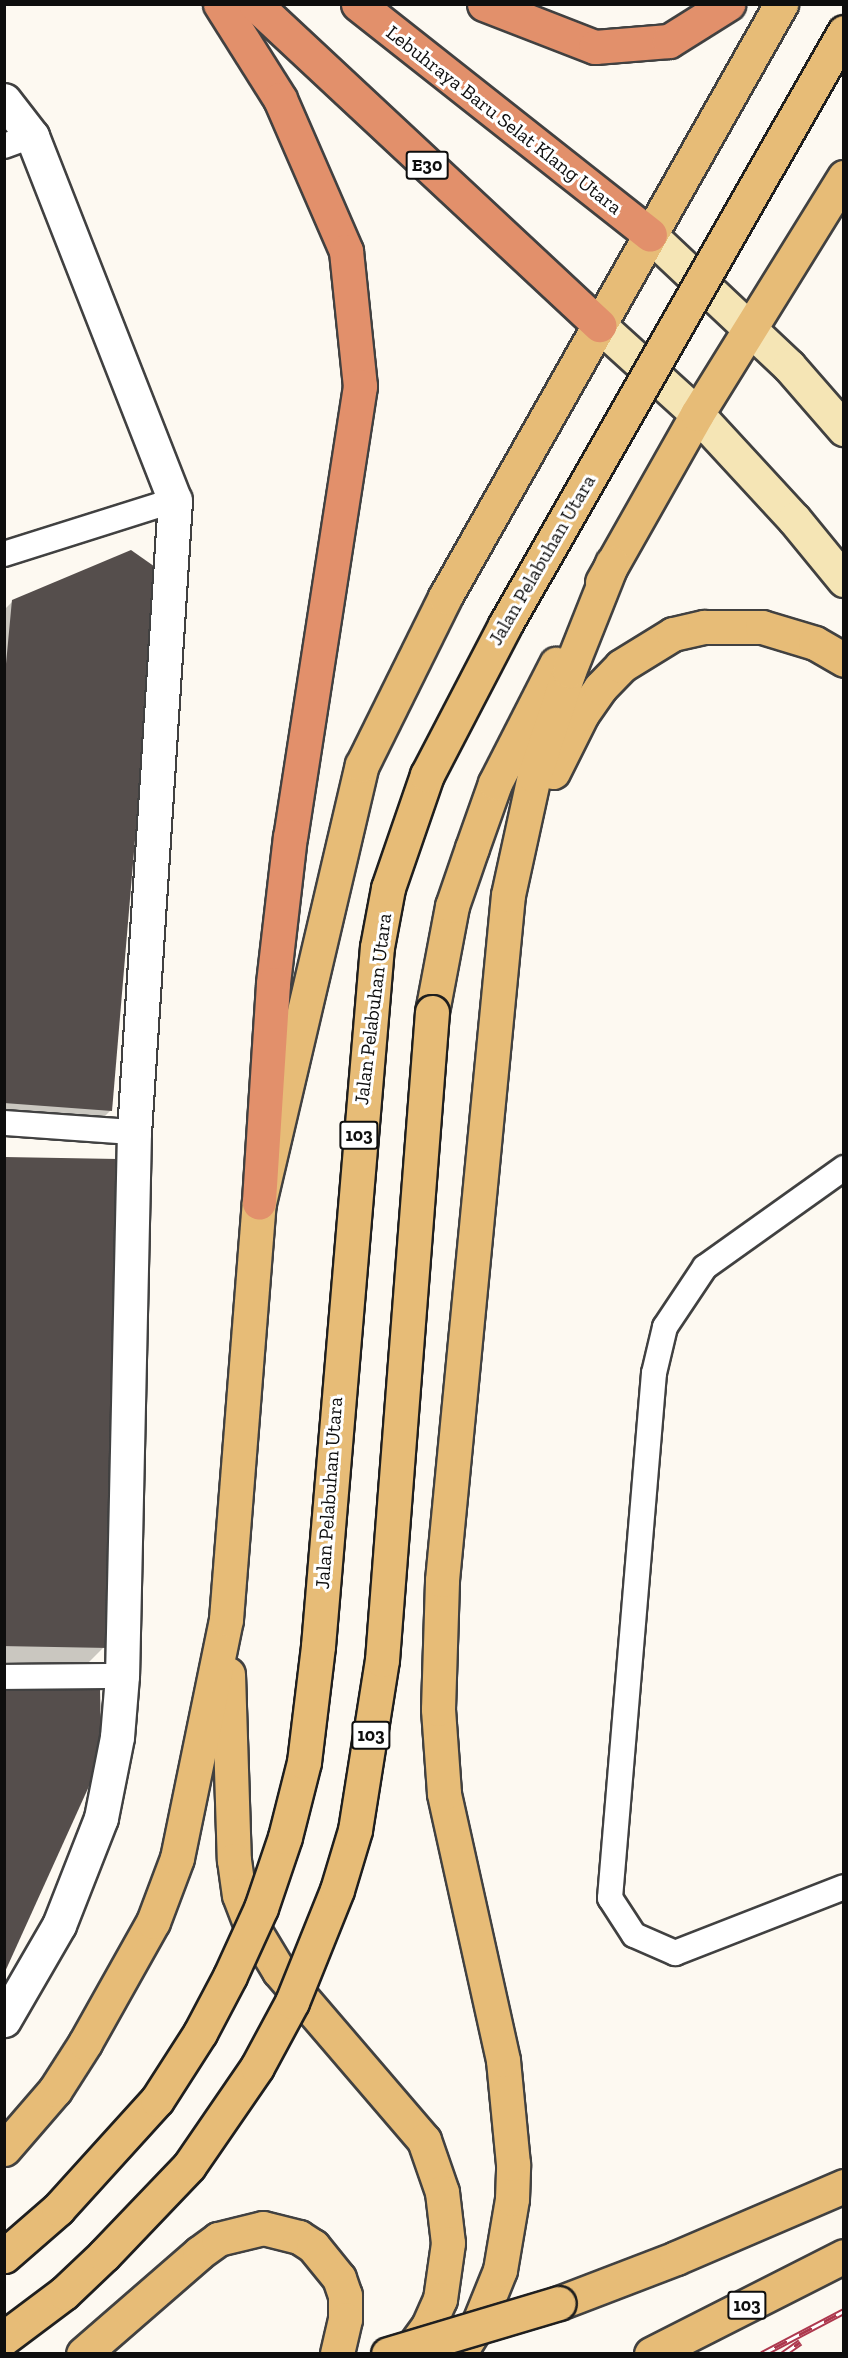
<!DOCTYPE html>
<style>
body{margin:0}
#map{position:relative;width:848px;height:2358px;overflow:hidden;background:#fdf9f1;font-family:"Zilla Slab",serif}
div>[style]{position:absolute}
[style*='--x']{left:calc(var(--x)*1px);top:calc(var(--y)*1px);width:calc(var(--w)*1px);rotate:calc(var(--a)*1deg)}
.shadow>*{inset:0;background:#0003}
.building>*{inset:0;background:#554e4c;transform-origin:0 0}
.roads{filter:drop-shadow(2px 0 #414141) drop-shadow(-2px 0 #414141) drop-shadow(0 2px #414141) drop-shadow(0 -2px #414141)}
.lane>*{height:24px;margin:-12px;padding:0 12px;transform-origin:12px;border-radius:12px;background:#fff}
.street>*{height:33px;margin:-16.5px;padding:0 16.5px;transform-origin:16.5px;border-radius:16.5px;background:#fff}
.secondary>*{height:33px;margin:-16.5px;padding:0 16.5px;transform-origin:16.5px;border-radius:16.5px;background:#f5e5b5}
.primary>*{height:33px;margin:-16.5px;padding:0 16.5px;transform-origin:16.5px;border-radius:16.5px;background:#e7bc77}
.highway>*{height:33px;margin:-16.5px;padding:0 16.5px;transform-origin:16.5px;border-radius:16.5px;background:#e2906b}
.rail>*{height:7px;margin-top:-3.5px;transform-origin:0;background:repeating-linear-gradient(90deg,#fff 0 14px,#ad384e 0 28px);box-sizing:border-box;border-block:2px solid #ad384e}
.bridges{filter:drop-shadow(2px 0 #1f1f1f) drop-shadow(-2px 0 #1f1f1f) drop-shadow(0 2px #1f1f1f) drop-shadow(0 -2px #1f1f1f)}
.primary-bridge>*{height:33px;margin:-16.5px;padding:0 16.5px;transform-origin:16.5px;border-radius:16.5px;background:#e7bc77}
span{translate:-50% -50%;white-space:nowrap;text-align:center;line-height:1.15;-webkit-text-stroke:6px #fff;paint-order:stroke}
.shield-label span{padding:2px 4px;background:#fff;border:2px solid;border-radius:4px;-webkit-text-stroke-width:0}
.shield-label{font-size:18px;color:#0e0e0e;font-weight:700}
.street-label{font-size:20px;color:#0e0e0e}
.frame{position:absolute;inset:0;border:6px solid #0e0e0e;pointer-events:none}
</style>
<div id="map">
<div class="shadow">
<div style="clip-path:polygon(13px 601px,111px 1110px,90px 1131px,4px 1124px,4px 610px)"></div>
<div style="clip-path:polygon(4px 1158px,104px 1647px,83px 1668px,4px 1667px)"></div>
</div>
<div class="building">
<div style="clip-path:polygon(131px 550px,158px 569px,112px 1111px,4px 1103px,4px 685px,12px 600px)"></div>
<div style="left:4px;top:1157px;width:114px;height:489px;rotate:1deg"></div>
<div style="clip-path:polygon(100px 1689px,101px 1736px,90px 1784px,4px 1974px,4px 1691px)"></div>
</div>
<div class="roads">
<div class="lane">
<div style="--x:4;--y:146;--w:30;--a:-20"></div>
<div style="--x:4;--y:554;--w:179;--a:-17.5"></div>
<div style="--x:4;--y:1123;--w:130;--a:4"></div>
<div style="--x:844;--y:1168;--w:171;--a:144.5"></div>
<div style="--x:705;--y:1267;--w:72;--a:123.7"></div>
<div style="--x:665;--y:1327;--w:47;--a:103.4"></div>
<div style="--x:654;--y:1373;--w:527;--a:94.79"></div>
<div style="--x:610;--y:1898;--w:44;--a:57"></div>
<div style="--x:634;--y:1935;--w:45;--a:23.7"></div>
<div style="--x:675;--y:1953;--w:181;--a:-21.3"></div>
<div style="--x:4;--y:1677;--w:118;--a:-0.5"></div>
</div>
<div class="street">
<div style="--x:4;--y:100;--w:46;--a:52.1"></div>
<div style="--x:32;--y:136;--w:391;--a:68.6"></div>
<div style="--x:175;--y:500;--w:633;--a:93.71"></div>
<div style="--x:134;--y:1132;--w:544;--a:91.26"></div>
<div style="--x:122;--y:1676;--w:61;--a:94.7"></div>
<div style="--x:117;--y:1737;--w:83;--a:101.2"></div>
<div style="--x:101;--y:1818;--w:115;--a:111.4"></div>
<div style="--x:59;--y:1925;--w:110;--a:120.1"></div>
</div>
<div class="secondary">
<div style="--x:650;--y:235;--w:191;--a:43.3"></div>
<div style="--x:789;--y:366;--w:84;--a:48.9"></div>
<div style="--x:599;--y:325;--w:132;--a:42.2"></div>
<div style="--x:697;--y:414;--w:143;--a:47.3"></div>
<div style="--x:794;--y:519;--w:79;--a:50.7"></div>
</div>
<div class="primary">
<div style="--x:602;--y:582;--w:193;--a:-60.5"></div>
<div style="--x:697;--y:414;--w:279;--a:-58.2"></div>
<div style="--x:553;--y:772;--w:65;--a:-63.4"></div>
<div style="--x:582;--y:714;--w:32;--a:-55"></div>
<div style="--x:600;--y:688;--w:30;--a:-46"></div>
<div style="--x:621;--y:666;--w:61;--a:-31.6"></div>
<div style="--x:673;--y:634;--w:32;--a:-13"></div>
<div style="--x:704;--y:627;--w:58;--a:0"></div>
<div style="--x:762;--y:627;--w:55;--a:16.8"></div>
<div style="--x:815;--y:643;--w:34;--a:30"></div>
<div style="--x:432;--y:1012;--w:108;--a:-79.3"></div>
<div style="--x:452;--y:906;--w:61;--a:-71"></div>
<div style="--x:472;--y:848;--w:69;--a:-70.5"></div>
<div style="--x:495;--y:783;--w:134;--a:-62.9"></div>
<div style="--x:228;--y:1674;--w:186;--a:88.2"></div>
<div style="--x:234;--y:1860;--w:35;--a:82"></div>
<div style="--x:239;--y:1895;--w:30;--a:69"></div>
<div style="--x:250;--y:1923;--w:56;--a:58.9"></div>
<div style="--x:279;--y:1971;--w:223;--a:49.4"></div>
<div style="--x:424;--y:2140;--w:55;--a:70.9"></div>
<div style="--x:442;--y:2192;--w:51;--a:83.3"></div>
<div style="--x:448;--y:2243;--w:57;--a:98.1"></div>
<div style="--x:440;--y:2299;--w:30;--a:114"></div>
<div style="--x:428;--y:2326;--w:34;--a:126"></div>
<div style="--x:4;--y:2149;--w:78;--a:-49.2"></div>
<div style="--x:55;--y:2090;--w:56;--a:-57.4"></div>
<div style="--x:85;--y:2043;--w:139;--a:-60.7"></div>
<div style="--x:153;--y:1922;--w:68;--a:-69.4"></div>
<div style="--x:177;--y:1858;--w:244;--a:-78.4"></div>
<div style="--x:226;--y:1619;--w:417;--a:-85.5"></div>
<div style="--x:259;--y:1203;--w:450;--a:-76.8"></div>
<div style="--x:362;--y:765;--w:187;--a:-63.7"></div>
<div style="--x:445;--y:597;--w:682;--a:-60.46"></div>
<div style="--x:559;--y:2303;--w:125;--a:-21"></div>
<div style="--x:676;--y:2258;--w:183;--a:-23.2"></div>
<div style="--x:83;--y:2354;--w:154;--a:-41"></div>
<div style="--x:199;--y:2253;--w:24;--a:-36"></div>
<div style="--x:218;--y:2239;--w:46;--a:-13.7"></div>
<div style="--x:263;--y:2228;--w:37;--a:14"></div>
<div style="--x:299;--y:2237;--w:17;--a:33"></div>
<div style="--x:313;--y:2246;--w:41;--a:50.9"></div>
<div style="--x:339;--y:2278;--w:18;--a:71"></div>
<div style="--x:345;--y:2295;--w:24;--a:90"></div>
<div style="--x:345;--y:2319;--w:36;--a:103"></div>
<div style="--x:459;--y:2354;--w:38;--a:-58"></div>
<div style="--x:479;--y:2322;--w:56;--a:-68"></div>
<div style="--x:500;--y:2270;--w:72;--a:-80.4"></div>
<div style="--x:512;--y:2199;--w:35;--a:-88"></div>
<div style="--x:513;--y:2164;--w:104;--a:-95.5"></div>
<div style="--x:503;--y:2060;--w:273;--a:-102.5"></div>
<div style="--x:444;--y:1793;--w:84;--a:-94.1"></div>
<div style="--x:438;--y:1709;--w:129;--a:-88.2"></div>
<div style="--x:442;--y:1580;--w:688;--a:-84.5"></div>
<div style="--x:508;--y:895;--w:122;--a:-77.7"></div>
<div style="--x:534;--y:776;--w:111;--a:-71.6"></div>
<div style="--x:569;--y:671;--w:116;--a:-68.3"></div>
<div style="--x:651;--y:2354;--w:216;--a:-26.9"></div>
</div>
<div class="highway">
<div style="--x:220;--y:4;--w:112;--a:57.7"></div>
<div style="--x:280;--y:99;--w:166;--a:66.5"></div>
<div style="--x:346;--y:251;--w:136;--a:84.1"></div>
<div style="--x:360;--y:386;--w:455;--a:98.8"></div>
<div style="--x:290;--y:836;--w:149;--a:96.6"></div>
<div style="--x:273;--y:984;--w:219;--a:93.7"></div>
<div style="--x:255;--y:4;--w:471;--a:43"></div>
<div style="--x:358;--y:4;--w:372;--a:38.3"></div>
<div style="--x:484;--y:4;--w:119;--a:21.2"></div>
<div style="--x:595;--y:47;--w:74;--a:-4.6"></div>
<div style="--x:669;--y:41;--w:70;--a:-32.1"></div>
</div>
</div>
<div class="rail">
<div style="--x:762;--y:2354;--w:93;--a:-27.7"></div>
<div style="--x:783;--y:2354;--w:21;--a:-35"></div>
</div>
<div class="bridges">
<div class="primary-bridge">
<div style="--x:4;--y:2256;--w:72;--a:-41"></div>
<div style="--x:58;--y:2209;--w:147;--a:-47.8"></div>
<div style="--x:157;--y:2100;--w:80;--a:-57.3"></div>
<div style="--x:200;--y:2033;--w:64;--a:-62.2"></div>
<div style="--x:230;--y:1976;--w:75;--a:-65.5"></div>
<div style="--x:261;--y:1908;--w:75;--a:-71.3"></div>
<div style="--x:285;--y:1837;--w:77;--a:-75.8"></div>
<div style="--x:304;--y:1762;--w:117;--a:-83.1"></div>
<div style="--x:318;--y:1646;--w:701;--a:-85.18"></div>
<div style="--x:377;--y:947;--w:60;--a:-79.4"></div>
<div style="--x:388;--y:888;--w:120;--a:-71"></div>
<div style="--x:427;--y:775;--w:169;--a:-62.5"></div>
<div style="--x:505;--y:625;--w:683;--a:-60.24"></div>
<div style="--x:4;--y:2338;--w:75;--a:-36.9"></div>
<div style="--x:64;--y:2293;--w:55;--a:-43.5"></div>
<div style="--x:104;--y:2255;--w:123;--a:-46.3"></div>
<div style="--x:189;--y:2166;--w:120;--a:-55.5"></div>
<div style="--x:257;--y:2067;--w:74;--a:-61.7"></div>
<div style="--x:292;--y:2002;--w:121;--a:-68.1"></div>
<div style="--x:337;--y:1890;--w:63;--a:-73.3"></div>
<div style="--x:355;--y:1830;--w:172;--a:-81"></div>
<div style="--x:382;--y:1660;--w:650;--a:-85.59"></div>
<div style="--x:388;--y:2354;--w:178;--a:-16.6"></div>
</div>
</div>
<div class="shield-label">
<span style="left:427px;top:165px">E30</span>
<span style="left:359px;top:1135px">103</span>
<span style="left:371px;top:1735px">103</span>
<span style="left:747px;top:2305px">103</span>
</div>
<div class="street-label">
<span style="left:504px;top:120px;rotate:38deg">Lebuhraya Baru Selat Klang Utara</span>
<span style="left:542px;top:560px;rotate:-60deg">Jalan Pelabuhan Utara</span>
<span style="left:373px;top:1009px;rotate:-83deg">Jalan Pelabuhan Utara</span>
<span style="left:329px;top:1493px;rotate:-86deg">Jalan Pelabuhan Utara</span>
</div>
<div class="frame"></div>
</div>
